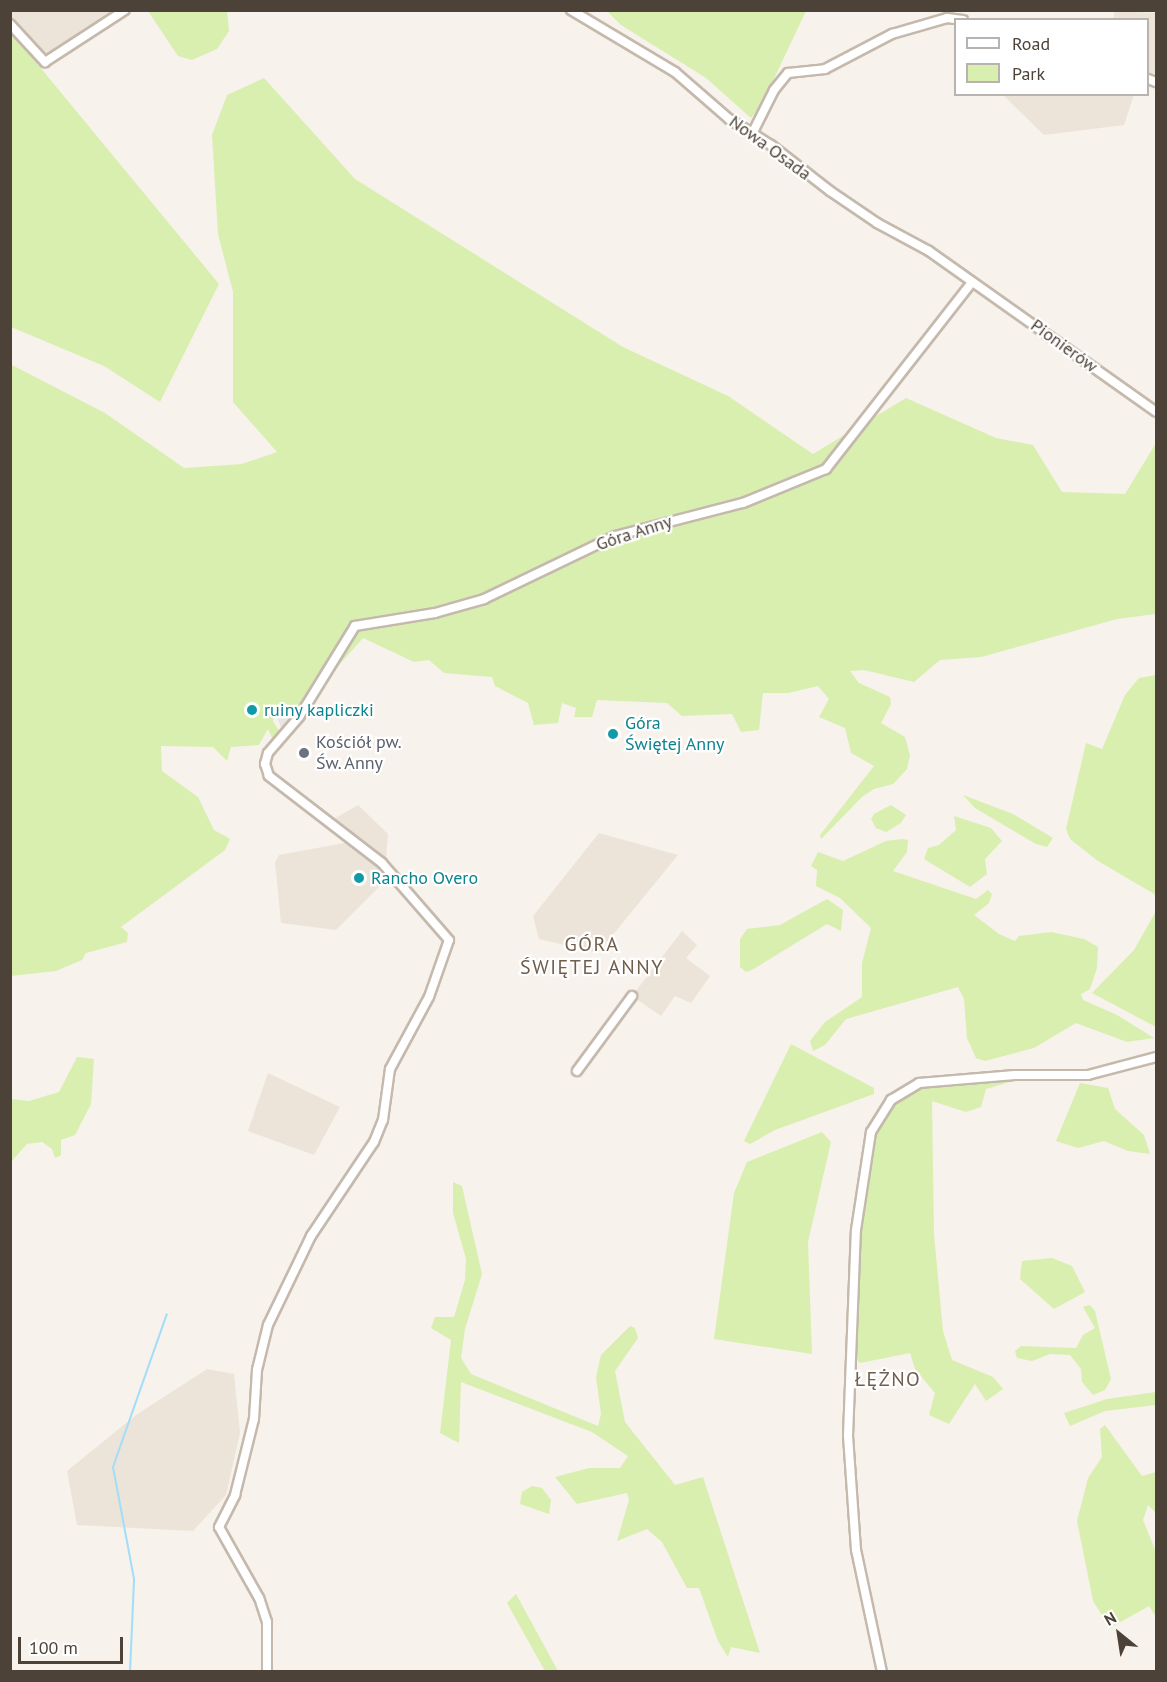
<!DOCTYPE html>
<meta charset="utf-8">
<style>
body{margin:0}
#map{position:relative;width:1167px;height:1682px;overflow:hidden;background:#f7f2eb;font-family:"PT Sans",sans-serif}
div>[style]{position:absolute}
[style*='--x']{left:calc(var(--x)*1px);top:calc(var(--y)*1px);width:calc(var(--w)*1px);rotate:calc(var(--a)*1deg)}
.residential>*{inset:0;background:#ece4d8}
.green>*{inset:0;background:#d8efb0}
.parking>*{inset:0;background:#e8e5e2}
.stream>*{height:2px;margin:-1px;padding:0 1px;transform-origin:1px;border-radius:1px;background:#a2ddf9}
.roads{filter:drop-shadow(2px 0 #c4b9ac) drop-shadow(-2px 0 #c4b9ac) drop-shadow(0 2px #c4b9ac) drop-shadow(0 -2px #c4b9ac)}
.minor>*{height:8px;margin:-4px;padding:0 4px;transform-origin:4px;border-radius:4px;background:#fff}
.dots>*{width:16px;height:16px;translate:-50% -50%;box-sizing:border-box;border:3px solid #fff;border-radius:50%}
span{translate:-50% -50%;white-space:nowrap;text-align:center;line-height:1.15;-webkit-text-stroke:4.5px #fff;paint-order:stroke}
.street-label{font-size:18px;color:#4d4237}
.culture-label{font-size:18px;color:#0d838f}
.left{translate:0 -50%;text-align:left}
.worship-label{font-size:18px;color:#5b616d}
.neighbourhood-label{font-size:20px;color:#715f4d;letter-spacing:1.5px}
.frame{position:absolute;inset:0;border:12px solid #4d4237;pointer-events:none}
.legend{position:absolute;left:954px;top:18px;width:195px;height:78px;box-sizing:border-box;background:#fff;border:2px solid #b8b3af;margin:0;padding:8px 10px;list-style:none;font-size:18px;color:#4d4237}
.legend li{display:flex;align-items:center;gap:12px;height:30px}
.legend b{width:30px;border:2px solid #b8b3af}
.north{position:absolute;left:1089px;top:1604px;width:60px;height:60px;-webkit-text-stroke:4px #fff;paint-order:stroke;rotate:330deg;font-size:16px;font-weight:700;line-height:24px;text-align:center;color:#4d4237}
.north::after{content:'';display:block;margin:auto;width:21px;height:27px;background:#4d4237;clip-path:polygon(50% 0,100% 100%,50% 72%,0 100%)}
.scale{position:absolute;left:18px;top:1637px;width:105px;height:27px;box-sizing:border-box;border:3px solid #4d4237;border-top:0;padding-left:8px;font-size:18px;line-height:21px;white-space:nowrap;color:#4d4237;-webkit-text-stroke:4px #fff;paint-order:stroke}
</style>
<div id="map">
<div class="residential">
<div style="clip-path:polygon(11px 11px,119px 11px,46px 58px,11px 19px)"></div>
<div style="clip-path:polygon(1115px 11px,1156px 13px,1156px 74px,1148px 73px,1148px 20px,1113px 19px)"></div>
<div style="clip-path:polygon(1003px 95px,1134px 95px,1124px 125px,1044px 135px)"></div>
<div style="clip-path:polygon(358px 805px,388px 834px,384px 882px,336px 930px,281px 923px,275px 862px,279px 855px,355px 841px,332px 820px)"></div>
<div style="clip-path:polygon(599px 833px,678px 855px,598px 953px,539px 939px,533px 916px)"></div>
<div style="clip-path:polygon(682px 931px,697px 945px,686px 958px,710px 976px,691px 1003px,675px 996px,661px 1016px,632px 996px)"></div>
<div style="clip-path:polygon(268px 1073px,340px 1107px,314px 1155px,248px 1131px)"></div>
<div style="clip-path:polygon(207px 1369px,234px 1374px,240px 1433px,226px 1495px,193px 1531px,77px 1525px,67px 1471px,136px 1415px)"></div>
</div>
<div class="green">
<div style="clip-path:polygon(148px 11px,227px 11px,229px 31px,217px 49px,192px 60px,178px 56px)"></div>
<div style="clip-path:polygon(607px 11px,806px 11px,762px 104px,751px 118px,706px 78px,621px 25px)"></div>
<div style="clip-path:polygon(11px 32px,219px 284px,160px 402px,104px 366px,11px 327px)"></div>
<div style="clip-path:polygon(264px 78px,355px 179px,623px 347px,728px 396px,813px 454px,906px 398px,996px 438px,1033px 445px,1062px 492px,1125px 494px,1156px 443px,1156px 614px,1117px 619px,981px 657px,940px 660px,914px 682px,864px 670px,850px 671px,859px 683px,890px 697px,891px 704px,881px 723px,905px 737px,910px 755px,907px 769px,893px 784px,874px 789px,862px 797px,821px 839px,820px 835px,874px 766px,851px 753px,845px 728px,819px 717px,829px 699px,818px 686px,788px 693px,763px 693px,759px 730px,741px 732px,732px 714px,682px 716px,667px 703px,597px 700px,592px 717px,574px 717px,576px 708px,562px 703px,558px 723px,534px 725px,528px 703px,495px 686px,492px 677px,444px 673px,429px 660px,414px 662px,363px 638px,301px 708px,286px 704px,275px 711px,273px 721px,279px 731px,272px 738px,268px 729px,259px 745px,231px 747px,227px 761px,213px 747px,161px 746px,162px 771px,198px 797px,214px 830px,230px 839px,225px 850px,121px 927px,128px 933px,127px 942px,86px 953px,82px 960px,56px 971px,11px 976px,10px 364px,105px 413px,184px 468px,242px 464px,277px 452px,233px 402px,233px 292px,218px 234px,212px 135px,227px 95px)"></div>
<div style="clip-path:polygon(1156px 675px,1156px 895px,1098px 861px,1070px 839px,1066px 829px,1086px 743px,1102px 749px,1125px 695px,1139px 678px)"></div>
<div style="clip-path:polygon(963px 795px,1013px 814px,1053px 838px,1047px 847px,1036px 844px,975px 808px)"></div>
<div style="clip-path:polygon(891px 805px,906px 815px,901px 823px,886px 832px,876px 828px,871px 819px,874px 814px)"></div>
<div style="clip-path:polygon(954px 816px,991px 828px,1002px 841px,985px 859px,987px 874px,970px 887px,924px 859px,928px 848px,939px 845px,956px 830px)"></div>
<div style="clip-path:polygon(903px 839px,908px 840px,907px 852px,893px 871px,976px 899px,988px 890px,992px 894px,989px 903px,974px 915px,999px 934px,1015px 941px,1019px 936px,1051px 932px,1084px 939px,1098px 947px,1097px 968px,1090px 989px,1081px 994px,1083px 1000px,1117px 1015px,1154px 1038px,1127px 1042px,1076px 1023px,1034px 1048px,985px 1061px,976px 1058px,967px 1038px,964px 999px,958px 987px,846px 1019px,825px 1045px,813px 1051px,810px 1041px,825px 1022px,862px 997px,862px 963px,871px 928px,840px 898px,816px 886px,817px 870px,811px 866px,818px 852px,843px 861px,886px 841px)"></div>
<div style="clip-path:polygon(827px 899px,843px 910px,841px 931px,827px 924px,752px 970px,746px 972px,740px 967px,740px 939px,747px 929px,780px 925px)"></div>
<div style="clip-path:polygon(1156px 911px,1156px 1027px,1092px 993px,1134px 950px)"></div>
<div style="clip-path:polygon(791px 1044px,874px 1088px,874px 1094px,775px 1130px,750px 1144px,744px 1141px)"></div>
<div style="clip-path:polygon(77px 1057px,94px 1059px,91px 1104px,75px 1135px,61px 1140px,61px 1155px,55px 1158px,52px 1149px,42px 1142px,27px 1144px,11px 1162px,11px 1099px,29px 1101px,59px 1092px)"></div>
<div style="clip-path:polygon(1027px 1077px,986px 1089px,981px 1107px,966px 1112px,932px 1101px,934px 1234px,943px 1331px,952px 1360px,993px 1377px,1003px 1389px,986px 1401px,975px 1384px,949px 1424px,929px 1415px,935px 1393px,915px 1369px,910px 1353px,860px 1363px,855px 1358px,860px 1244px,875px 1131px,887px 1109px,917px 1087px)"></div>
<div style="clip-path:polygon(1080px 1083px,1108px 1088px,1115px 1109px,1144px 1135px,1150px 1154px,1128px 1151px,1104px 1141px,1078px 1148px,1056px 1141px)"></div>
<div style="clip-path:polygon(822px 1132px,831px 1142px,808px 1242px,812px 1354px,714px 1339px,734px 1193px,747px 1162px)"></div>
<div style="clip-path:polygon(453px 1182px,462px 1186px,482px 1274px,465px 1329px,461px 1358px,471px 1374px,598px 1426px,601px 1414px,596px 1377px,601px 1355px,630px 1326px,635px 1328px,638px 1338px,615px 1371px,625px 1422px,675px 1485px,703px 1477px,760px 1653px,731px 1647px,728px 1657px,718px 1641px,699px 1588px,687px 1588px,662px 1542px,647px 1529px,617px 1541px,629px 1500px,627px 1493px,577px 1504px,555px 1477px,589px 1468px,620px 1468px,628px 1456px,592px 1432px,461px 1382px,459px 1443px,440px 1433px,451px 1340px,431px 1328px,435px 1317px,454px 1317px,465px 1280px,466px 1259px,453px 1213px)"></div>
<div style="clip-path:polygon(1052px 1258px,1072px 1266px,1085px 1292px,1054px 1309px,1020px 1279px,1022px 1261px)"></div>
<div style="clip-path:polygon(1090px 1305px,1095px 1311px,1111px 1379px,1105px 1390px,1093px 1395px,1082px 1382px,1081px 1369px,1070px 1355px,1050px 1354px,1032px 1361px,1017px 1358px,1015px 1351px,1021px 1346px,1076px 1348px,1083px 1335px,1095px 1328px,1083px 1307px)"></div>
<div style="clip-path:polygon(1156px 1392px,1156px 1405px,1105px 1411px,1070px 1426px,1064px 1413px,1107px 1399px)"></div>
<div style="clip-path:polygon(1105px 1425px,1142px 1476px,1156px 1472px,1156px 1513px,1148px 1505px,1143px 1520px,1156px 1552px,1156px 1617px,1149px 1606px,1110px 1628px,1093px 1601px,1077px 1521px,1088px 1478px,1102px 1457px,1100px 1429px)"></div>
<div style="clip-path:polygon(532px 1486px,542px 1488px,551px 1500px,549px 1514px,520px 1504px,522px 1492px)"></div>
<div style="clip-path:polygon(516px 1594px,558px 1671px,545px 1671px,507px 1603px)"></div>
</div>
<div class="parking">
<div style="clip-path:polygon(286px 707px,301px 711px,283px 733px,277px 717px)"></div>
</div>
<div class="stream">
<div style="--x:130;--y:1672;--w:93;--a:-87.5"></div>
<div style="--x:134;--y:1579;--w:114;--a:-100.6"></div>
<div style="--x:113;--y:1467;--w:162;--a:-70.6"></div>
</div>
<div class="roads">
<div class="minor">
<div style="--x:571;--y:10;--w:121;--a:30.8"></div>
<div style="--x:675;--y:72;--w:72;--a:41"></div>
<div style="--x:729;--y:119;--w:49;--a:31.8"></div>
<div style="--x:771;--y:145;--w:75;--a:37.9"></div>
<div style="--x:830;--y:191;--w:57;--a:34.2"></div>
<div style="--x:877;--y:223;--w:59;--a:28.3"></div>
<div style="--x:929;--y:251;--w:278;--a:35.3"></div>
<div style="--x:10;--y:24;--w:52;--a:47.4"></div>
<div style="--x:45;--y:62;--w:95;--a:-33"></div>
<div style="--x:1148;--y:79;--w:9;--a:21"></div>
<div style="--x:752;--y:134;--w:49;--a:-63.4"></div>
<div style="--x:774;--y:90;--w:22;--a:-51"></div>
<div style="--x:788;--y:73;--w:37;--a:-6"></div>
<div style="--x:825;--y:69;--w:76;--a:-27.6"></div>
<div style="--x:892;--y:34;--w:57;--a:-16.2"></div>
<div style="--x:947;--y:18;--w:16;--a:7"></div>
<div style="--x:577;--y:1071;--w:93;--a:-53.7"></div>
<div style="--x:267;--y:1672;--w:50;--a:-90"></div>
<div style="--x:267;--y:1622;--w:25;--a:-108"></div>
<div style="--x:259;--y:1598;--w:81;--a:-119.4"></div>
<div style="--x:219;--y:1527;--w:36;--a:-63"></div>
<div style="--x:235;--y:1495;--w:78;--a:-76"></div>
<div style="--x:254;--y:1419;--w:49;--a:-86.5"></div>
<div style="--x:257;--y:1370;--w:46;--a:-76.3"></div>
<div style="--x:268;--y:1325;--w:99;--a:-64.2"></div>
<div style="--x:311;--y:1236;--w:113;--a:-56.2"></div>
<div style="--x:374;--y:1142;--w:24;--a:-68"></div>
<div style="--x:383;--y:1120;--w:51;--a:-82.2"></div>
<div style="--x:390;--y:1069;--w:82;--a:-61.6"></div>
<div style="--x:429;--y:997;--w:60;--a:-70.7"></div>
<div style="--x:449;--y:940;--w:102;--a:-131"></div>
<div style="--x:382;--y:863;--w:143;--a:-142.4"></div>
<div style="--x:269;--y:776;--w:13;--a:-108"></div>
<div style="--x:265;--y:764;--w:11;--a:-75"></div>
<div style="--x:268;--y:753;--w:48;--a:-49.3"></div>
<div style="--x:299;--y:717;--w:107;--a:-58.4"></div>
<div style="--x:355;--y:626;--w:81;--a:-9.2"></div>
<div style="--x:435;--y:613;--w:51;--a:-15.9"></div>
<div style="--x:484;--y:599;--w:145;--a:-25.7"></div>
<div style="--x:615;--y:536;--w:132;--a:-14.5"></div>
<div style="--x:743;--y:503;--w:90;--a:-22.3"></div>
<div style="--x:826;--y:469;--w:237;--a:-52"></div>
<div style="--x:882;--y:1672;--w:125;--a:-102"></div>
<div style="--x:856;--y:1550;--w:114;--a:-94"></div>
<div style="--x:848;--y:1436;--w:206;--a:-87.8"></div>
<div style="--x:856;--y:1230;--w:99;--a:-81.3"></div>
<div style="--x:871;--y:1132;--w:38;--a:-58"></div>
<div style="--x:891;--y:1100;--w:33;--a:-31"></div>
<div style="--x:919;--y:1083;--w:96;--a:-4.8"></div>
<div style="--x:1015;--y:1075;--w:73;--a:0"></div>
<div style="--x:1088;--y:1075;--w:70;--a:-14.8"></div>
</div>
</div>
<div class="dots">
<div style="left:252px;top:710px;background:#0f9aa8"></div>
<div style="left:613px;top:734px;background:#0f9aa8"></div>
<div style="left:304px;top:753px;background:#6b7280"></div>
<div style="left:359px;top:878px;background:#0f9aa8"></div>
</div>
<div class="street-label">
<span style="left:770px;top:148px;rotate:36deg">Nowa Osada</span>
<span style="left:1064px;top:346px;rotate:36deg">Pionierów</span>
<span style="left:634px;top:533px;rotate:-18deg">Góra Anny</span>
</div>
<div class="culture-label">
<span class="left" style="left:264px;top:710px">ruiny kapliczki</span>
<span class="left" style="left:625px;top:734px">Góra<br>Świętej Anny</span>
<span class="left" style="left:371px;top:878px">Rancho Overo</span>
</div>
<div class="worship-label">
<span class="left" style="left:316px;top:753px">Kościół pw.<br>Św. Anny</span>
</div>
<div class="neighbourhood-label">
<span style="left:592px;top:956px">GÓRA<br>ŚWIĘTEJ ANNY</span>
<span style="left:888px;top:1379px">ŁĘŻNO</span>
</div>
<div class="frame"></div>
<ul class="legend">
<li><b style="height:8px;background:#fff"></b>Road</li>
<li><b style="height:16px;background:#d8efb0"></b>Park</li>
</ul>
<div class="north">N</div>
<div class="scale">100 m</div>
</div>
